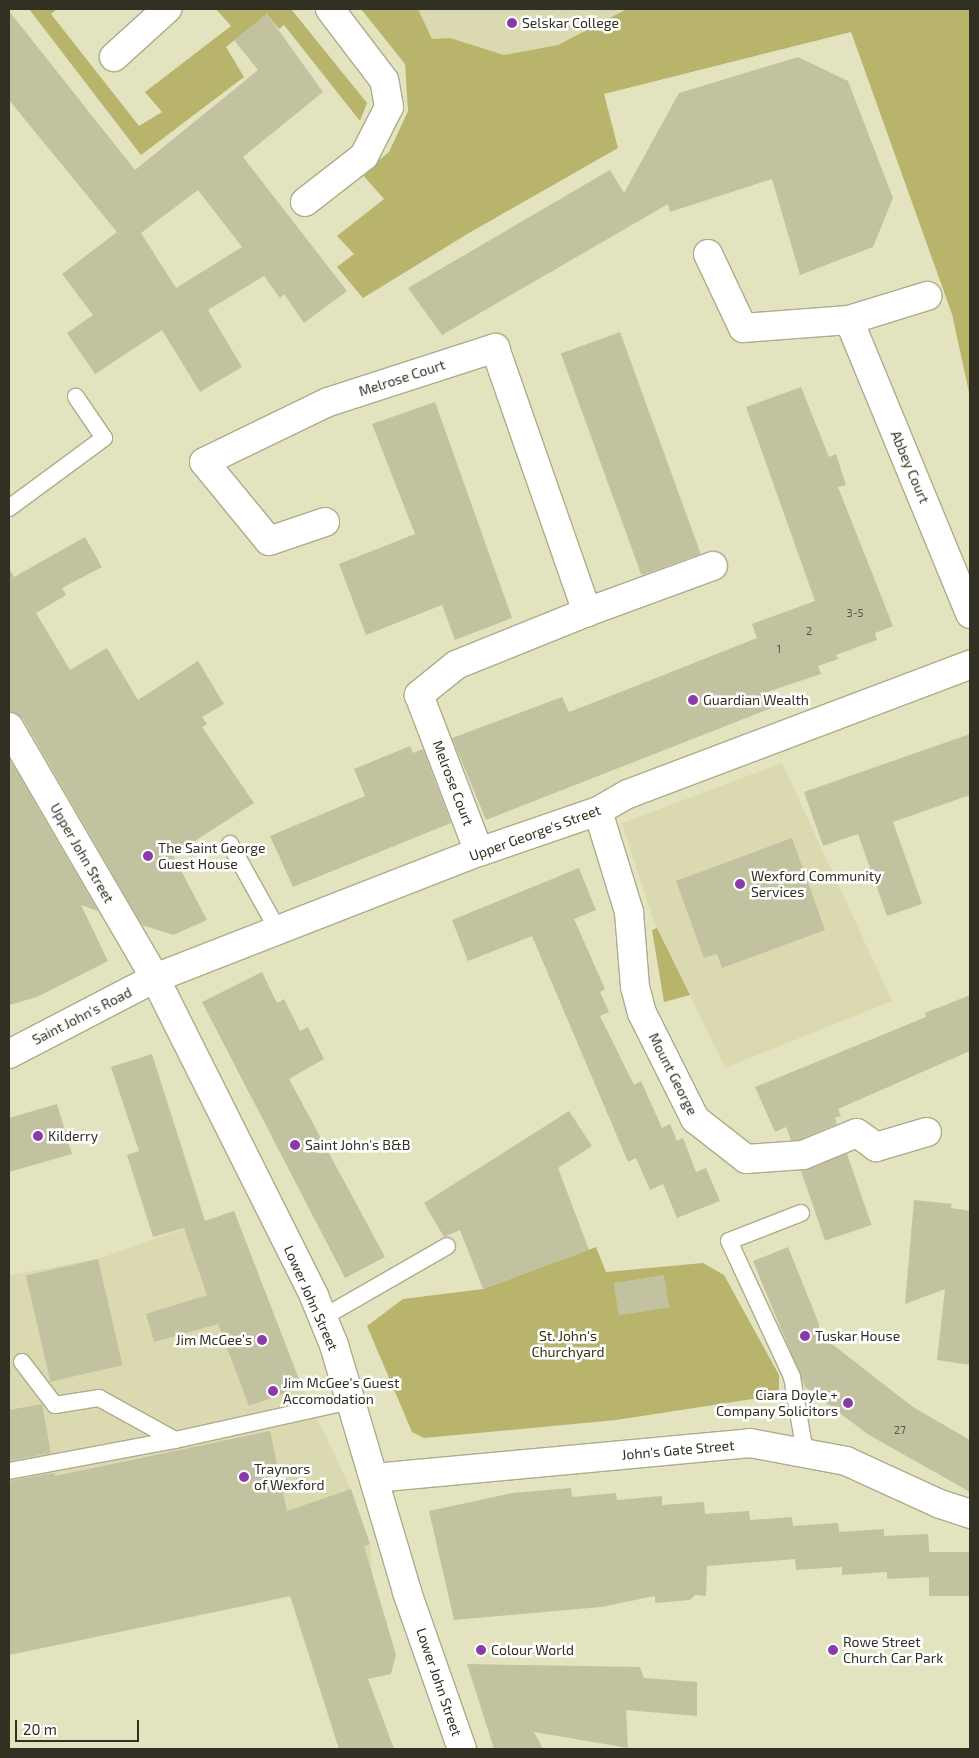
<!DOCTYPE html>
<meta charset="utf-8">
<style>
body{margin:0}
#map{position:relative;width:979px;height:1758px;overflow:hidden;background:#e4e3c0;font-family:"Exo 2",sans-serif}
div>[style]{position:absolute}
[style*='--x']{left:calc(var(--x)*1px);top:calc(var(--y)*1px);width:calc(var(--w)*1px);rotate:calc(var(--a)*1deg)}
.built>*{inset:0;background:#dbd9af}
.green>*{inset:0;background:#b8b46b}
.building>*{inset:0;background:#c3c2a0;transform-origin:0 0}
.roads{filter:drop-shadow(1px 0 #adac8a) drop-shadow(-1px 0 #adac8a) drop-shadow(0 1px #adac8a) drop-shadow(0 -1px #adac8a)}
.service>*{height:16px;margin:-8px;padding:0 8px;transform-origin:8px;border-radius:8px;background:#fff}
.minor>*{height:28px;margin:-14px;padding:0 14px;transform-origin:14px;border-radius:14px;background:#fff}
.tertiary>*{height:28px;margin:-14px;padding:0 14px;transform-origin:14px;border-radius:14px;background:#fff}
.secondary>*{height:28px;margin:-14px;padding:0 14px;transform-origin:14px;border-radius:14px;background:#fff}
.dots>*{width:14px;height:14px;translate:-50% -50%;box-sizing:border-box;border:2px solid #fff;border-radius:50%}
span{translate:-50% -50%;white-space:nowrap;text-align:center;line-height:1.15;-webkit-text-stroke:5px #fff;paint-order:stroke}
.number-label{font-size:11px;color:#565442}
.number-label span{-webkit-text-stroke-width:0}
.poi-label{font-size:14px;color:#313022}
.left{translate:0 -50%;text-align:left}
.right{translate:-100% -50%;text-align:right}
.street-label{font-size:14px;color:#313022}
.park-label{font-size:14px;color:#35320a}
.frame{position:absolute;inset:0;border:10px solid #313022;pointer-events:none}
.scale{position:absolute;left:15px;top:1720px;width:124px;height:22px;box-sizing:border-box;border:2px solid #313022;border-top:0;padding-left:6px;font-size:15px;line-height:18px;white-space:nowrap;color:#313022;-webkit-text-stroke:4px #fff;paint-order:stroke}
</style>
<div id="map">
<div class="built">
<div style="clip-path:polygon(418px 9px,627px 9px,558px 45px,504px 55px,450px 38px,432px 39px)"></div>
<div style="clip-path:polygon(782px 763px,892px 1001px,725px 1068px,653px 919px,622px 823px)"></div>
<div style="clip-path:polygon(234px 1211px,302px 1387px,351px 1489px,370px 1544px,372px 1574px,289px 1597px,9px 1655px,9px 1275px,98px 1259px)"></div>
</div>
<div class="green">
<div style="clip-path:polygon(29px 9px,57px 9px,51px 14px,139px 126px,162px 112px,145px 92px,231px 26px,216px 9px,291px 9px,367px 103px,360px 121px,284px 25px,279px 29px,267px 14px,226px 47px,244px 77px,141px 155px)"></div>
<div style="clip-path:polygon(361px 9px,418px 9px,432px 39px,450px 38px,504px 55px,558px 45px,627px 9px,970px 9px,970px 397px,952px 314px,851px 32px,604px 94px,618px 148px,469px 233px,363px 298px,337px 267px,354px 254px,337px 236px,384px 199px,362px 174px,389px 152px,408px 111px,405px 64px)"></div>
<div style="clip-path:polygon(657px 928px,690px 995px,664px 1002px,652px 930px)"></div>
<div style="clip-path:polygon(596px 1247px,606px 1272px,703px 1263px,724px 1275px,779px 1375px,779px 1395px,616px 1420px,424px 1438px,412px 1432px,367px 1326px,403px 1299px,483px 1289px)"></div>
</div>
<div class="building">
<div style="clip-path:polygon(evenodd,9px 11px,135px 170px,258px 70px,234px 40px,267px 14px,323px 92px,243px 157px,347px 291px,304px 323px,284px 294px,280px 298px,264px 276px,208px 310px,242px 367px,200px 392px,162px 330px,95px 374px,67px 333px,93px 315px,62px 274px,117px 232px,9px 100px,9px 11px,198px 190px,242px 247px,176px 288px,141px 233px,198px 190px)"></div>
<div style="clip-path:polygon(798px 57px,848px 81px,893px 198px,873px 247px,800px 275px,772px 179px,670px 212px,668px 204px,442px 335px,408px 288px,610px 170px,624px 193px,679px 93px)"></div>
<div style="left:620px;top:332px;width:236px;height:63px;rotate:70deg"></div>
<div style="clip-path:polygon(801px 387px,829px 457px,836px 454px,846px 485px,838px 487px,893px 626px,875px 633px,877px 640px,836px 655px,838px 659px,818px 666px,821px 674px,767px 692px,774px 707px,486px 820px,452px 738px,562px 697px,569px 712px,613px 695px,757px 638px,752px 624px,815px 601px,746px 407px)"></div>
<div style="clip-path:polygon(435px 402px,512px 618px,455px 640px,442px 605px,366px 635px,339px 564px,415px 534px,372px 424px)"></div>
<div style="clip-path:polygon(85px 537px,102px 567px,62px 588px,66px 595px,36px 613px,70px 670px,107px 648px,138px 700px,198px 661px,224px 704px,202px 717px,207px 724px,202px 727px,254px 803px,173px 855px,207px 920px,173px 935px,142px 925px,23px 719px,9px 711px,9px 568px,14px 577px)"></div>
<div style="clip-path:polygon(970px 734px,970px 795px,893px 822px,922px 904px,887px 916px,858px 834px,823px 846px,804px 792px)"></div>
<div style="clip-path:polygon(410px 746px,413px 753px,423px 749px,451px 823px,293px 887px,270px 836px,365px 796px,354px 769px)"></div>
<div style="clip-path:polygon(9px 758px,98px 911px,81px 905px,108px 961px,37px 997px,9px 1005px)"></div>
<div style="clip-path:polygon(792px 838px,825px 930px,722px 968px,717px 954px,704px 958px,676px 881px)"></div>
<div style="clip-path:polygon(579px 868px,596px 910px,574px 919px,605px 989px,600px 992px,609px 1012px,600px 1016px,634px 1085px,641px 1081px,662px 1128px,670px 1124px,677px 1141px,683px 1138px,696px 1172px,706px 1168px,720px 1201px,677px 1218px,663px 1184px,650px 1190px,636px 1158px,628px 1162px,532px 936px,468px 961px,452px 920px)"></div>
<div style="clip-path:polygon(262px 972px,277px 1003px,284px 999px,300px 1031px,308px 1027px,324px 1059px,289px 1079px,385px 1257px,345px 1278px,202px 1002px)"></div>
<div style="clip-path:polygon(970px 995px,970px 1051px,838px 1109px,841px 1116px,835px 1118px,837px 1124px,799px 1140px,791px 1140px,786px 1127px,775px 1132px,755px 1087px,926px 1017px,925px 1013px)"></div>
<div style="clip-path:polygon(152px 1054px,205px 1221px,234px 1211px,302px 1387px,249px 1406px,218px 1324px,154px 1342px,146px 1314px,207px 1295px,184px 1228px,153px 1237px,127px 1155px,139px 1151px,111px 1067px)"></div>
<div style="clip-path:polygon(57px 1104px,72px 1154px,9px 1172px,9px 1118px)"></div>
<div style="clip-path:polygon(569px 1111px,592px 1146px,558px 1168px,589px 1250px,483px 1289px,460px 1230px,444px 1237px,424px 1203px)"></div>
<div style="left:847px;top:1154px;width:75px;height:49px;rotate:71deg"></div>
<div style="clip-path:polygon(914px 1200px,952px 1204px,951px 1208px,970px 1211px,970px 1365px,937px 1360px,945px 1289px,905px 1304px)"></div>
<div style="clip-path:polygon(788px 1247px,819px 1324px,819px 1334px,913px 1407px,970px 1440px,970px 1492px,869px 1435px,805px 1387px,753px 1261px)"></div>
<div style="left:98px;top:1259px;width:109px;height:74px;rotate:77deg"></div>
<div style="left:664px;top:1275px;width:33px;height:51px;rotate:81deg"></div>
<div style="clip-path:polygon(42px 1404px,51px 1453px,9px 1461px,9px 1410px)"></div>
<div style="clip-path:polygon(270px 1431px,287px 1511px,351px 1489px,370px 1544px,364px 1546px,396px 1655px,391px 1674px,368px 1679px,394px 1749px,339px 1749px,290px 1596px,9px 1655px,9px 1481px,54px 1473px,55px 1476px)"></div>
<div style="clip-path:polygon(571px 1488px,572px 1497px,616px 1493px,617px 1500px,662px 1496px,662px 1505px,704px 1502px,705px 1514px,749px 1511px,750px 1520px,792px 1517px,793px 1526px,838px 1523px,839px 1532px,884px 1529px,884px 1536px,928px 1534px,931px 1577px,887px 1579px,887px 1572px,842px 1575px,842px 1567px,796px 1570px,795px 1559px,707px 1566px,706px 1596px,695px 1595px,690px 1600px,655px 1603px,655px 1596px,601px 1607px,454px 1620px,429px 1511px,512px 1493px)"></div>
<div style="left:970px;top:1552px;width:44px;height:41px;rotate:90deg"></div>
<div style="clip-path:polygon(467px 1664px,640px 1667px,644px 1678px,697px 1682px,697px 1716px,626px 1710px,628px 1748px,534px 1732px,543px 1749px,494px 1749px)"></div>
</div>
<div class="roads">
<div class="service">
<div style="--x:9;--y:508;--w:118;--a:-36.4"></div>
<div style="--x:104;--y:438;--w:50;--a:-124.3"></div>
<div style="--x:230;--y:844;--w:101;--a:60.9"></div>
<div style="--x:801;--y:1213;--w:77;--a:158.7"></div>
<div style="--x:729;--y:1241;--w:150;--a:65.1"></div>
<div style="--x:792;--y:1377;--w:76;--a:80.2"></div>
<div style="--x:322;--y:1318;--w:144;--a:-29.9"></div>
<div style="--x:22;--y:1362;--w:54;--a:52.5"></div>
<div style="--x:55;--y:1405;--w:45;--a:-9"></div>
<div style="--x:99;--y:1398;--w:87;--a:28.9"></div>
<div style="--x:9;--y:1471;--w:169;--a:-10.6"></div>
<div style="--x:175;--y:1440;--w:180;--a:-12.5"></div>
</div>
<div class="minor">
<div style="--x:114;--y:57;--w:72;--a:-42.2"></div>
<div style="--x:305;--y:202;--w:75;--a:-37.9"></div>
<div style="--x:364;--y:156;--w:55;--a:-63"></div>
<div style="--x:389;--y:107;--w:27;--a:-100"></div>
<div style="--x:384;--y:80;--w:89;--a:-127.3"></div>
<div style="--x:708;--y:254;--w:82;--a:64.7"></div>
<div style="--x:743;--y:328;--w:106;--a:-4.3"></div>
<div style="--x:849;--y:320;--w:318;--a:67.6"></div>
<div style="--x:849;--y:320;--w:82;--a:-17.1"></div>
<div style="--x:325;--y:522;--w:59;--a:161.3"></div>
<div style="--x:269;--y:541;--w:102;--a:-129.4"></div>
<div style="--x:204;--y:462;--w:138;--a:-25.8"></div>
<div style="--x:328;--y:402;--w:176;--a:-17.9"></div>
<div style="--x:495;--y:348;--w:280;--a:70.8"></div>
<div style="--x:587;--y:612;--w:141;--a:158"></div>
<div style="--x:456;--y:665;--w:48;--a:141"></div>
<div style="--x:419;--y:695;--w:168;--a:69.1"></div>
<div style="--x:587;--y:612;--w:134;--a:-20.1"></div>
<div style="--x:598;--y:811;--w:106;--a:72.9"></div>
<div style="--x:629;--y:912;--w:75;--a:85.4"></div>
<div style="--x:635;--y:987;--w:27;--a:75"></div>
<div style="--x:642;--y:1013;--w:119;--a:63.4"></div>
<div style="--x:695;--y:1119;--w:65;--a:38.1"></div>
<div style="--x:746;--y:1159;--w:57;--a:-4"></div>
<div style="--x:803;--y:1155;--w:58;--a:-22.2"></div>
<div style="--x:857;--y:1133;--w:24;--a:36"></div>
<div style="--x:876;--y:1147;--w:53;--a:-16.4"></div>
</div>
<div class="tertiary">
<div style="--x:9;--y:1054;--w:165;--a:-27.5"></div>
<div style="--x:155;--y:978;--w:348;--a:-21.3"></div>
<div style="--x:479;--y:852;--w:126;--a:-19"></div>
<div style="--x:598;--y:811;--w:34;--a:-30"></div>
<div style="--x:628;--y:794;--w:366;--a:-20.7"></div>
<div style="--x:374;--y:1478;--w:378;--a:-5.3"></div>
<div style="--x:750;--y:1443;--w:98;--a:10.6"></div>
<div style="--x:846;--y:1461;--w:103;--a:24.6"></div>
<div style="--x:940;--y:1504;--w:32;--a:18"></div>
</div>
<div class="secondary">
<div style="--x:9;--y:727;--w:290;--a:59.8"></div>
<div style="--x:155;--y:978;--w:356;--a:63.4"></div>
<div style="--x:314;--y:1296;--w:53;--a:67.8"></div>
<div style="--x:334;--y:1345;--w:258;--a:73.5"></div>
<div style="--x:407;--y:1592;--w:166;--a:70.7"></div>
</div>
</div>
<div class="dots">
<div style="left:512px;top:23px;background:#8b3aa9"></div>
<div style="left:693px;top:700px;background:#8b3aa9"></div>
<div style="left:148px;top:856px;background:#8b3aa9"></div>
<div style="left:740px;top:884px;background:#8b3aa9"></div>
<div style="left:38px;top:1136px;background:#8b3aa9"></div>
<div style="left:295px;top:1145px;background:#8b3aa9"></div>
<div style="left:805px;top:1336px;background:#8b3aa9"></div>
<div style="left:262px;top:1340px;background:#8b3aa9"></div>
<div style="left:273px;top:1391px;background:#8b3aa9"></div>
<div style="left:848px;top:1403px;background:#8b3aa9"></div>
<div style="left:244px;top:1477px;background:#8b3aa9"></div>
<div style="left:481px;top:1650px;background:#8b3aa9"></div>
<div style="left:833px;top:1650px;background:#8b3aa9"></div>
</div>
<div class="number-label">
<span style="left:855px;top:613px">3-5</span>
<span style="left:809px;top:631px">2</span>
<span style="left:779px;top:649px">1</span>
<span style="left:900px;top:1430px">27</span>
</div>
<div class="poi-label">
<span class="left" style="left:522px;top:23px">Selskar College</span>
<span class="left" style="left:703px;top:700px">Guardian Wealth</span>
<span class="left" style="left:158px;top:856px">The Saint George<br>Guest House</span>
<span class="left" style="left:751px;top:884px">Wexford Community<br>Services</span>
<span class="left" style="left:48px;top:1136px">Kilderry</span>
<span class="left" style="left:305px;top:1145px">Saint John's B&amp;B</span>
<span class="left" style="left:815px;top:1336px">Tuskar House</span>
<span class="right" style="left:252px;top:1340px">Jim McGee’s</span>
<span class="left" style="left:283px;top:1391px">Jim McGee's Guest<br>Accomodation</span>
<span class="right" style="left:838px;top:1403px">Ciara Doyle +<br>Company Solicitors</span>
<span class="left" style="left:254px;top:1477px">Traynors<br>of Wexford</span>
<span class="left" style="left:843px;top:1650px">Rowe Street<br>Church Car Park</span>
<span class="left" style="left:491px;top:1650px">Colour World</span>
</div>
<div class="street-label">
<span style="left:402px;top:378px;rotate:-18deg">Melrose Court</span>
<span style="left:910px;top:467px;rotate:67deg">Abbey Court</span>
<span style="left:453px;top:783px;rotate:69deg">Melrose Court</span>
<span style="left:535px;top:833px;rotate:-20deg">Upper George's Street</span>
<span style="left:82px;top:853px;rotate:60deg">Upper John Street</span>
<span style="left:82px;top:1016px;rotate:-27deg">Saint John's Road</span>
<span style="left:673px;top:1074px;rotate:63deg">Mount George</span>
<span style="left:311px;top:1298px;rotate:66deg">Lower John Street</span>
<span style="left:678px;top:1450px;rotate:-5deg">John's Gate Street</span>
<span style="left:439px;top:1682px;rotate:71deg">Lower John Street</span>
</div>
<div class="park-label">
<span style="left:568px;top:1344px">St. John's<br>Churchyard</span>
</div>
<div class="frame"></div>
<div class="scale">20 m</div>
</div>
